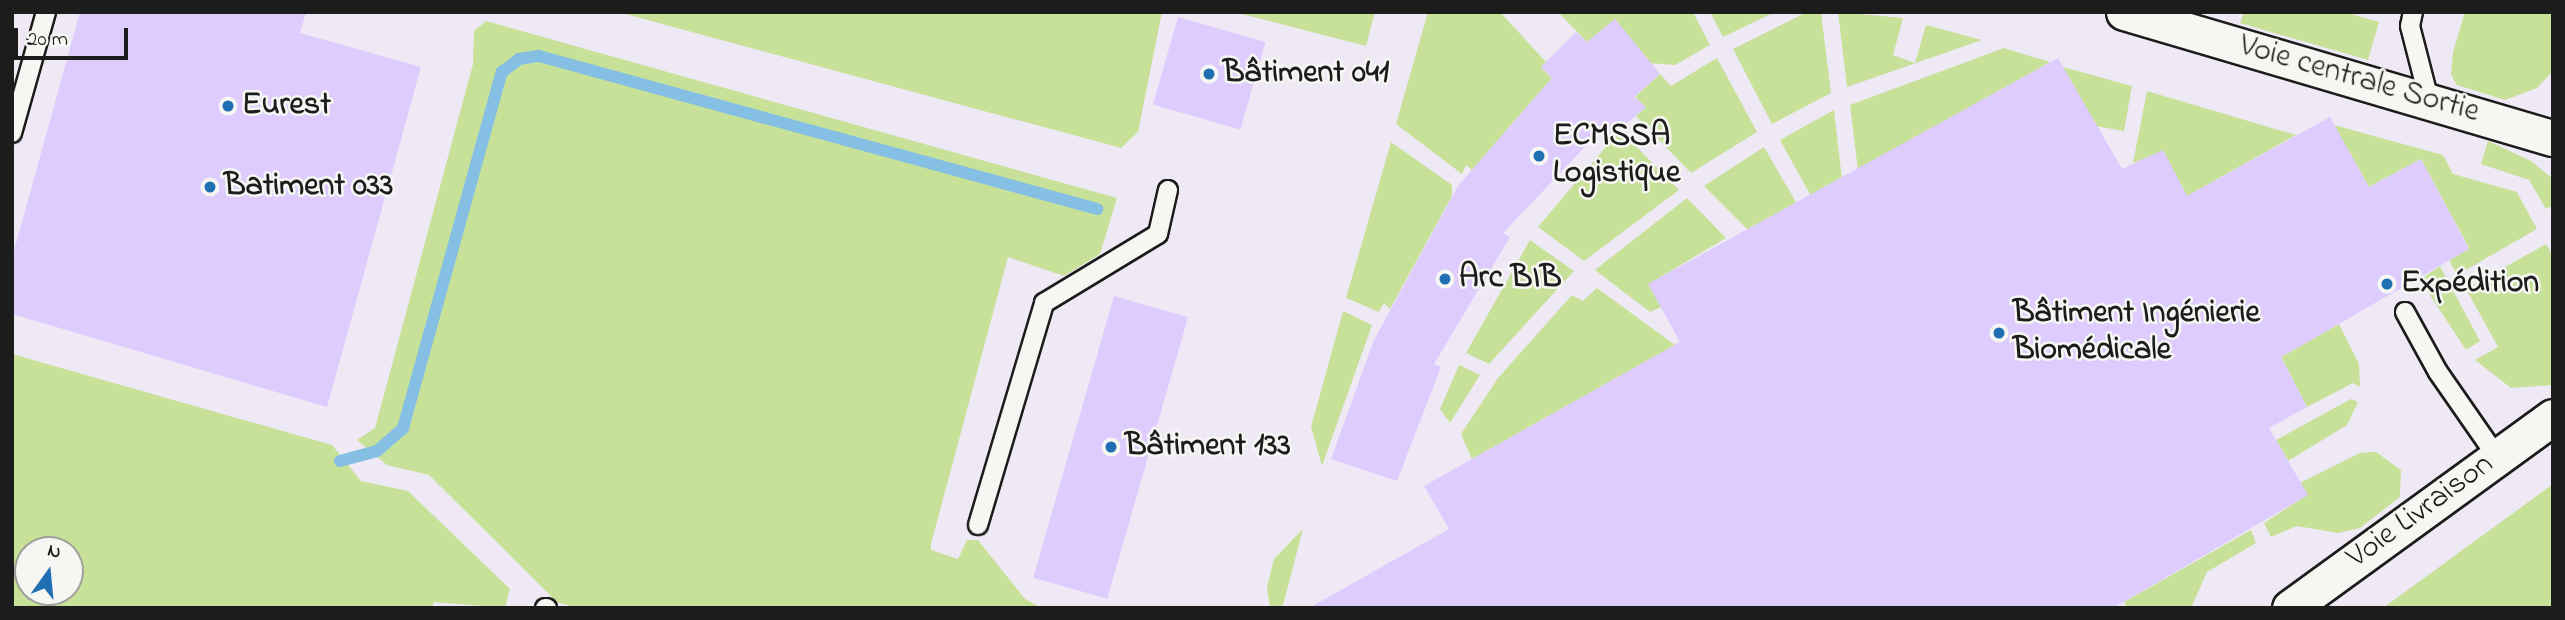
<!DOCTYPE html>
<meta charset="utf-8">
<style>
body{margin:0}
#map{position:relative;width:2565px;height:620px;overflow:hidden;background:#efe9f6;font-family:"Indie Flower",sans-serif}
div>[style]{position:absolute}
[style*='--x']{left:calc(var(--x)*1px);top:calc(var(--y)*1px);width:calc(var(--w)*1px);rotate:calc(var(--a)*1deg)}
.green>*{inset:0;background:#c7e198}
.stream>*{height:12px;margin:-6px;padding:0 6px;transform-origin:6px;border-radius:6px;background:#85c0e4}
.building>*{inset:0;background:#deccfe;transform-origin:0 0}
.roads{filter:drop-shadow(2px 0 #1c1c1c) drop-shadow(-2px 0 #1c1c1c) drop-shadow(0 2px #1c1c1c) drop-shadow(0 -2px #1c1c1c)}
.service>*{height:18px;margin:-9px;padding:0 9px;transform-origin:9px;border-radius:9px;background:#f6f6f2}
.minor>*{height:35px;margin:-17.5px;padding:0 17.5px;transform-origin:17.5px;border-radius:17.5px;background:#f6f6f2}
.dots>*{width:19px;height:19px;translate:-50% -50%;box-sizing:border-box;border:4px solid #f6f6f2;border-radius:50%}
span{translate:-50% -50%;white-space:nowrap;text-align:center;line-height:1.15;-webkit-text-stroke:5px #f6f6f2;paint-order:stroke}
.poi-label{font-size:32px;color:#1c1c1c;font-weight:700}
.left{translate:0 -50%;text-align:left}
.street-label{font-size:32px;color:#1c1c1c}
.frame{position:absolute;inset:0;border:14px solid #1c1c1c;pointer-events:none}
.north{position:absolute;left:14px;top:536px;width:70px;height:70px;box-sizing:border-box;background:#f6f6f2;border:2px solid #9f9f9c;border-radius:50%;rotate:15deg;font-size:19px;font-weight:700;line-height:28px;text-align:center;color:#1c1c1c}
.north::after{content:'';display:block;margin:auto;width:24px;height:32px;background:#1f6fb2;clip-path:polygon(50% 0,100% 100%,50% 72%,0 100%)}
.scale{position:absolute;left:14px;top:28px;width:114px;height:32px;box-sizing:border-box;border:4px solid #1c1c1c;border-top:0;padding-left:9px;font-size:21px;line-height:24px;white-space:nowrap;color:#1c1c1c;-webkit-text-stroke:5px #f6f6f2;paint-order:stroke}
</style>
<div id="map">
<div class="green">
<div style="clip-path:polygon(618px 12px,1162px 12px,1138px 132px,1121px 148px)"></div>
<div style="clip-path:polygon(1234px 12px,1375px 12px,1366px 46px)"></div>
<div style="clip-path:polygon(1428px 12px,1500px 12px,1546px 62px,1541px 67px,1552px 78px,1472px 170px,1466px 165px,1462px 174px,1396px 124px)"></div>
<div style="clip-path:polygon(1558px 12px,1693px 12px,1710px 45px,1675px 65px,1650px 63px,1615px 19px,1587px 42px)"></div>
<div style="clip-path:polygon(1710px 12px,1775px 12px,1723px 37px)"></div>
<div style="clip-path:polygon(1807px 12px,1821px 12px,1831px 93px,1772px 124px,1733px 49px)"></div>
<div style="clip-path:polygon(1838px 12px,1903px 18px,1893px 55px,1915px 63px,1926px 25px,1982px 40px,1847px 87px)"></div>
<div style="clip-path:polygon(2244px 12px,2344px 12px,2379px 22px,2368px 60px,2240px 23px)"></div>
<div style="clip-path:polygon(2465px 12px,2553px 12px,2553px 71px,2537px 88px,2505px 100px,2457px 85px,2451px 75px,2453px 52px)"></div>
<div style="clip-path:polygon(486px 21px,1117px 198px,1100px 254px,1064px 276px,1008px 257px,931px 544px,931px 550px,958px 559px,967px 540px,978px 540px,1025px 599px,1042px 608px,577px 608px,557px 602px,429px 475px,387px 465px,357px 440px,375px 428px,473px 64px,474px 31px)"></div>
<div style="clip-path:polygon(2004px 48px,2050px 62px,1858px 170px,1850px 105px)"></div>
<div style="clip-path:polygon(1717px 58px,1757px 132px,1691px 173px,1636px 116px,1646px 107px,1635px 97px,1660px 74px,1671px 86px)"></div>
<div style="clip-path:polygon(2063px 67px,2132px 86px,2124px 131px,2096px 126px)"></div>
<div style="clip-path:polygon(2147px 91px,2296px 135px,2187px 196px,2163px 151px,2133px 163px)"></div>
<div style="clip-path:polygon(1834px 110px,1842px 179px,1811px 196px,1780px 140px)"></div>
<div style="clip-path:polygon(2334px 125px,2443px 155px,2453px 174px,2517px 192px,2537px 229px,2457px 275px,2449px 260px,2469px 248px,2421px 159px,2369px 187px)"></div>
<div style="clip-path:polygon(1620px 130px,1679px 190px,1584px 261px,1538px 227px)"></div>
<div style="clip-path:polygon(2488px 141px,2531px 161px,2553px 179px,2553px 205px,2546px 209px,2529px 180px,2481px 164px)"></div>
<div style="clip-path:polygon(1391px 142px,1452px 185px,1452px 196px,1390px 309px,1384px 303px,1379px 312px,1346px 298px)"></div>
<div style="clip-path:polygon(1764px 147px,1797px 204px,1755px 237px,1704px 186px)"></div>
<div style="clip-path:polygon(1687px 198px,1726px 238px,1649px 284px,1661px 307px,1650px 312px,1595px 270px)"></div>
<div style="clip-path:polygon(1530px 240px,1574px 271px,1489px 364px,1466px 353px)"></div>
<div style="clip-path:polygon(2546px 244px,2553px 256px,2553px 385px,2511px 388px,2475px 360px,2498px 347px,2466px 289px)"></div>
<div style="clip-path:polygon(2440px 266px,2480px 341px,2466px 350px,2420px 280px)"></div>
<div style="clip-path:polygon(1597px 288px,1675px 345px,1472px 459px,1461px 434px,1498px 378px,1572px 295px,1583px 301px)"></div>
<div style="clip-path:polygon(1343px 311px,1372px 325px,1322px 466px,1311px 427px)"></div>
<div style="clip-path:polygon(2339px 324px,2359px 364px,2360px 387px,2353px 383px,2307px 407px,2281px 357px)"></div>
<div style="clip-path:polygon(evenodd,12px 354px,332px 445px,361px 481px,408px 491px,510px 589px,505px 608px,434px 602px,432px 608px,12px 608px,12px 354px,28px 550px,70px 550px,70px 592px,28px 592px,28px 550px)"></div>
<div style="clip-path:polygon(1459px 365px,1480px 375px,1450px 423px,1440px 409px)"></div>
<div style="clip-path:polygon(2351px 399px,2358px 402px,2347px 425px,2288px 461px,2276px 440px)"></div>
<div style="clip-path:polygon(2376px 452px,2401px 470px,2400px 497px,2360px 528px,2338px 533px,2297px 526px,2271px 537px,2264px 523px,2307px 495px,2300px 483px,2360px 453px)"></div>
<div style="clip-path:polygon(2553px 484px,2553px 608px,2383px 608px)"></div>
<div style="clip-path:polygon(1303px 529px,1283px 605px,1270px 608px,1267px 587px,1274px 559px)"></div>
<div style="clip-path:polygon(2251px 530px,2256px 543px,2207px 572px,2191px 608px,2127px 608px,2124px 602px)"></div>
</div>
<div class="stream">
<div style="--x:340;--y:461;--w:38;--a:-15"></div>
<div style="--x:377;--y:451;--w:35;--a:-41"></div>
<div style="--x:403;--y:428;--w:370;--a:-74.5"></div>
<div style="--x:502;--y:72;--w:21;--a:-37"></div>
<div style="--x:519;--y:59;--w:20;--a:-9"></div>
<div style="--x:539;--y:56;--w:579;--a:15.33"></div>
</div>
<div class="building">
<div style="clip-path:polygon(80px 12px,306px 12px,300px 33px,421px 67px,327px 407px,12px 314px,12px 258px)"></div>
<div style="left:1178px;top:17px;width:91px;height:91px;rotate:16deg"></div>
<div style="clip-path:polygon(1615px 19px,1660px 74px,1634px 97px,1646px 107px,1612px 136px,1603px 128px,1503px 233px,1510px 237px,1434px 364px,1441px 367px,1397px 481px,1331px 459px,1374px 340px,1458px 186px,1552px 78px,1541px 67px,1576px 32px,1587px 42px)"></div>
<div style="clip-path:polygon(2058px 58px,2122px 169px,2163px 150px,2187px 196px,2330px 117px,2369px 187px,2421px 159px,2469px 249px,2281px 357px,2307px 407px,2269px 428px,2308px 495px,2113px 608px,1309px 608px,1449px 529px,1424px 486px,1680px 342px,1648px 284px)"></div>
<div style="left:1114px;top:296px;width:77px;height:293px;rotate:16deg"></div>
</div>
<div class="roads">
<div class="service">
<div style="--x:2413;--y:12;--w:14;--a:102"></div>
<div style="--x:2410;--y:26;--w:76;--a:75.6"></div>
<div style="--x:12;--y:133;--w:126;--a:-74.3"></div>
<div style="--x:2405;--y:312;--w:68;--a:61.2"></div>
<div style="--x:2438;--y:372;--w:103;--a:55.2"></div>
<div style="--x:978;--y:525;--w:232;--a:-73.4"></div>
<div style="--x:1044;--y:303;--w:133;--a:-31.2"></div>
<div style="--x:1158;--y:234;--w:45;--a:-77.2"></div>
<div style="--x:545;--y:608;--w:2;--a:0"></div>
</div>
<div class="minor">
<div style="--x:2124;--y:12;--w:447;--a:16.4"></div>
<div style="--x:2290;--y:608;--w:325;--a:-36"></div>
</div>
</div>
<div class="dots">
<div style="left:1209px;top:74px;background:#1f6fb2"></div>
<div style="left:228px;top:106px;background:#1f6fb2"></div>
<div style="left:1539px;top:156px;background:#1f6fb2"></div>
<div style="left:210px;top:187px;background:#1f6fb2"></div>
<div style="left:1445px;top:279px;background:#1f6fb2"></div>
<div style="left:2387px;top:284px;background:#1f6fb2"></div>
<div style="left:1999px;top:333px;background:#1f6fb2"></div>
<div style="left:1111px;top:447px;background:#1f6fb2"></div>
</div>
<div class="poi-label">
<span class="left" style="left:1223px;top:74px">Bâtiment 041</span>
<span class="left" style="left:242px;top:106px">Eurest</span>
<span class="left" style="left:1553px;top:156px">ECMSSA<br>Logistique</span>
<span class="left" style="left:224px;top:187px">Batiment 033</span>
<span class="left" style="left:1459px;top:279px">Arc BIB</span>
<span class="left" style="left:2401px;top:284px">Expédition</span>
<span class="left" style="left:2013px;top:333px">Bâtiment Ingénierie<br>Biomédicale</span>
<span class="left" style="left:1125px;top:447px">Bâtiment 133</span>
</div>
<div class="street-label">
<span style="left:2359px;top:80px;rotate:16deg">Voie centrale Sortie</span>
<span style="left:2421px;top:512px;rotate:-36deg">Voie Livraison</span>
</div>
<div class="frame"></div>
<div class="north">N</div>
<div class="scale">20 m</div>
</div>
